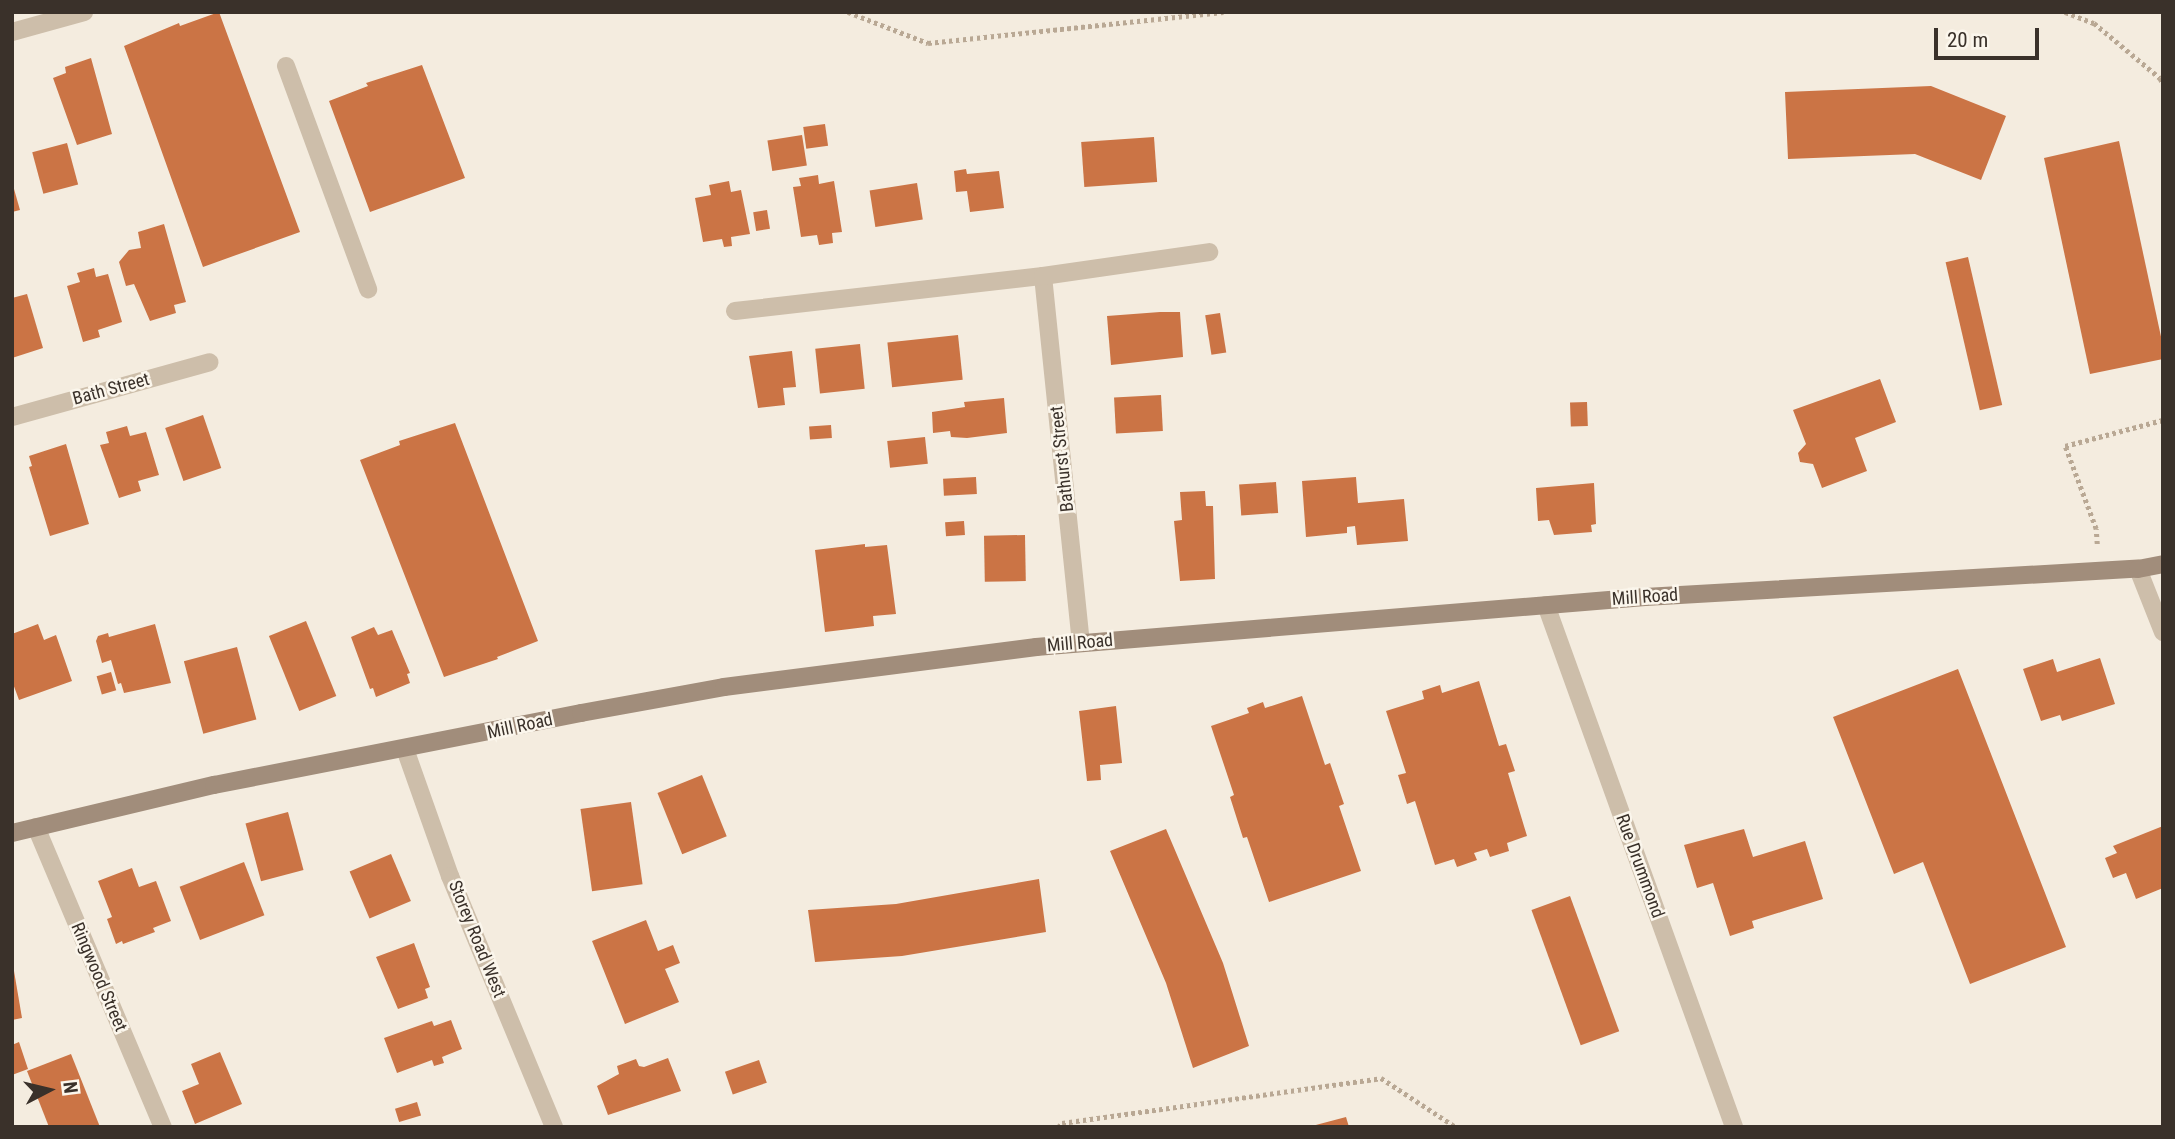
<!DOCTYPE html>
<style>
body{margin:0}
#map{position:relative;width:2175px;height:1139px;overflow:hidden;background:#f4ecdf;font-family:"Roboto Condensed",sans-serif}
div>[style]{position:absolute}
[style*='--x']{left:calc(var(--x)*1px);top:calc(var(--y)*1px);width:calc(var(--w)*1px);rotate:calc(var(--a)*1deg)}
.building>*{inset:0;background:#cb7445;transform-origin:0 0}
.path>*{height:4.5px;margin-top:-2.25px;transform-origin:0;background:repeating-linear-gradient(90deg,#b9a894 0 3.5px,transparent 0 7px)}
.lane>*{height:18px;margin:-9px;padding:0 9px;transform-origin:9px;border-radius:9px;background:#cdbeaa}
.street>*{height:18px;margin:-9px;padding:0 9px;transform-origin:9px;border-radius:9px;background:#cdbeaa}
.secondary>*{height:18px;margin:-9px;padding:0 9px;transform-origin:9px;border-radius:9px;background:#a18d7b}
span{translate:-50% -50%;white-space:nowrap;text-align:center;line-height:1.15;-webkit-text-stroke:5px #fbf6ec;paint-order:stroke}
.street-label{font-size:18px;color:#3a312a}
.frame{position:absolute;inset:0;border:14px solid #3a312a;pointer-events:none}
.north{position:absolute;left:14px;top:1055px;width:70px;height:70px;-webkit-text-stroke:5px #fbf6ec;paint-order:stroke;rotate:83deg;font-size:19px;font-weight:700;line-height:28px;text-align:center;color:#3a312a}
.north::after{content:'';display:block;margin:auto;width:24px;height:32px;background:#3a312a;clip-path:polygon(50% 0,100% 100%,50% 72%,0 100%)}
.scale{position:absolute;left:1934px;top:28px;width:105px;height:32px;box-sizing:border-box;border:4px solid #3a312a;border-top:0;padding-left:9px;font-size:21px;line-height:24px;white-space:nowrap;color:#3a312a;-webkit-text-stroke:5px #fbf6ec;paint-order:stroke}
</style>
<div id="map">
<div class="building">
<div style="clip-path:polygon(219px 12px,300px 232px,203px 267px,124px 46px,179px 23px,180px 26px)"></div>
<div style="clip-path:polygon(91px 58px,112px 134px,77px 145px,53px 78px,66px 73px,65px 67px)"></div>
<div style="clip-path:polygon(422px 65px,465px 178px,370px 212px,329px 101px,368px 86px,366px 83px)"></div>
<div style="clip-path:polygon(1931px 86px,2006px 116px,1981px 180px,1915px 154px,1788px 159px,1785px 92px)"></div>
<div style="left:825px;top:124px;width:22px;height:22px;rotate:82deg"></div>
<div style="left:802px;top:135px;width:31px;height:35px;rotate:81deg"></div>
<div style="left:1154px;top:137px;width:45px;height:73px;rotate:86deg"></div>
<div style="clip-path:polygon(2119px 141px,2163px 346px,2163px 359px,2090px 374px,2044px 158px)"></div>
<div style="left:67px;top:143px;width:43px;height:36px;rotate:75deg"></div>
<div style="clip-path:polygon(966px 169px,967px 174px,999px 171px,1004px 208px,970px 212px,967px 191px,956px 192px,954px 171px)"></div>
<div style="clip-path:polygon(818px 175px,819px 184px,834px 181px,842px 232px,832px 233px,833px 243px,819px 245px,817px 235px,801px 237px,793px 187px,801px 186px,799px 178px)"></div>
<div style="clip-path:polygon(729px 181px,731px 192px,741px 190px,750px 234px,731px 237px,732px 246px,724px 247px,722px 239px,703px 242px,695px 198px,711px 195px,709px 185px)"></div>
<div style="clip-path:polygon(12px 182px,20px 210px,12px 212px)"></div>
<div style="left:917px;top:183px;width:37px;height:48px;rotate:81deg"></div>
<div style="left:767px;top:210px;width:19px;height:14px;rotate:81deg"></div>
<div style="clip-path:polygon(164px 224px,186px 302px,174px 305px,176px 313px,150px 321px,134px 284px,126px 286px,119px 262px,129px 250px,141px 248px,138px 232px)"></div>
<div style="left:1968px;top:257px;width:152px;height:23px;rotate:77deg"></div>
<div style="clip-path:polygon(94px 268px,96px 277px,108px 274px,122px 322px,98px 330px,100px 337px,83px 342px,67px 286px,80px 282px,77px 273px)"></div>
<div style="clip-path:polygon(27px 294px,43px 348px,12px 358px,12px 298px)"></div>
<div style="clip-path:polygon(1160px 312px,1180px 312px,1183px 357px,1111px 365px,1107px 316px)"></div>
<div style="left:1220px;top:313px;width:40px;height:15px;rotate:81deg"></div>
<div style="left:958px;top:335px;width:45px;height:71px;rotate:84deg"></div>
<div style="left:860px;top:344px;width:45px;height:45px;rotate:84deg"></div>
<div style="clip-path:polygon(792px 351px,796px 387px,783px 388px,785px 405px,758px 408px,749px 356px)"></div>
<div style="clip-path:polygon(1880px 379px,1896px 422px,1855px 438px,1867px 471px,1822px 488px,1813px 464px,1800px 462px,1798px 453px,1806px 444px,1793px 410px)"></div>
<div style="left:1161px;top:395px;width:36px;height:47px;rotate:87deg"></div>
<div style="clip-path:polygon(1004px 398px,1007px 433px,967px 438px,951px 437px,950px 431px,933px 433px,932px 412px,965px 407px,964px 402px)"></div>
<div style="left:1587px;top:402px;width:24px;height:17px;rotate:88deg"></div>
<div style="left:203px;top:415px;width:56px;height:40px;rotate:71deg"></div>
<div style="clip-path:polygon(455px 423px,538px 641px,497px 657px,498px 659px,444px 677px,360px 460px,400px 445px,399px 441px)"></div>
<div style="left:831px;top:425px;width:13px;height:22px;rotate:86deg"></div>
<div style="clip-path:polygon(127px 426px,130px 436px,146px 432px,159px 475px,138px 481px,141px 491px,119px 498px,100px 445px,109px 443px,106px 432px)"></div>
<div style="left:925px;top:437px;width:27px;height:38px;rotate:84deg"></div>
<div style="clip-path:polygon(66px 444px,89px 524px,50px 536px,29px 467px,32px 466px,29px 456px)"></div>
<div style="left:976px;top:477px;width:17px;height:33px;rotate:87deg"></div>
<div style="clip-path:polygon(1356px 477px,1358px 503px,1404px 499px,1408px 541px,1357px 545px,1355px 526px,1347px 527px,1347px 533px,1306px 537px,1302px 481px)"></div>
<div style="left:1276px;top:482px;width:31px;height:37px;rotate:86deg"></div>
<div style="clip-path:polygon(1594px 483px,1596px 524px,1591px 525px,1592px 532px,1554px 535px,1549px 520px,1538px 521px,1536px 488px)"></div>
<div style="clip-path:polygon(1205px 491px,1206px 506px,1213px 506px,1215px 579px,1180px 581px,1174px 521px,1182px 520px,1180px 492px)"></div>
<div style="left:964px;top:521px;width:14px;height:19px;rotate:86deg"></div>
<div style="left:1025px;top:535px;width:46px;height:41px;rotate:89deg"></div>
<div style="clip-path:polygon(865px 544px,865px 547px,887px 545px,896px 614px,873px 616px,874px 626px,825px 632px,815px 550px)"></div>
<div style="left:306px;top:621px;width:81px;height:40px;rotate:68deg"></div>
<div style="clip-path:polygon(38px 624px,44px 640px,56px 635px,72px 681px,19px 700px,12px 681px,12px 634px)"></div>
<div style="clip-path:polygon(155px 624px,171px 683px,124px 693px,121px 683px,118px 684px,111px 660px,102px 663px,96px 641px,98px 636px,108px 633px,109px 637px)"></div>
<div style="clip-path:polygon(374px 627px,378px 635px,392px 630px,410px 673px,407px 674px,410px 683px,376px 697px,373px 688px,370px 689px,351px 637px)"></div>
<div style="left:237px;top:647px;width:75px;height:55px;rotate:75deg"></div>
<div style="clip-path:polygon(2100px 658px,2115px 704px,2062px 721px,2060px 715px,2041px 721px,2023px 669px,2053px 659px,2057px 672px)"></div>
<div style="clip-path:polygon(1958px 669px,2066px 947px,1970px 984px,1923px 862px,1894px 874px,1833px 717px)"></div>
<div style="left:111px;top:672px;width:19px;height:15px;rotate:74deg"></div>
<div style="clip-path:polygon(1479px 681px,1499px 746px,1506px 744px,1515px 771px,1508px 773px,1527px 836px,1507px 843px,1509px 851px,1490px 857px,1487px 849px,1474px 853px,1477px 860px,1457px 867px,1454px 859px,1435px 865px,1415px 801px,1407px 804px,1398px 775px,1406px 773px,1386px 711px,1424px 699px,1422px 691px,1440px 685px,1442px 693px)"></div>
<div style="clip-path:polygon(1302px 696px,1325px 765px,1330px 763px,1344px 804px,1339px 806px,1361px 871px,1269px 902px,1247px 837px,1243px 838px,1230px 797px,1234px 795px,1211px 726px,1249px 713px,1247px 708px,1263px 702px,1265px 708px)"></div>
<div style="clip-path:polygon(1116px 706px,1122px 763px,1100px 765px,1101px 780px,1087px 781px,1079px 711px)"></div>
<div style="left:702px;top:775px;width:66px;height:48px;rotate:68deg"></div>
<div style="left:631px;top:802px;width:83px;height:51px;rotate:82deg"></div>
<div style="left:288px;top:812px;width:60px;height:44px;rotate:75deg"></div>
<div style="clip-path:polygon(2163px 826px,2163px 888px,2136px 899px,2126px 873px,2113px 878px,2105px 858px,2117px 853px,2113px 846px)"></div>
<div style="clip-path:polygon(1166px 829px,1223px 963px,1249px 1046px,1193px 1068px,1166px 983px,1110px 851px)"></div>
<div style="clip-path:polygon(1744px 829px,1753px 857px,1805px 841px,1823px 899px,1752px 921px,1754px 928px,1730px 936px,1713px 883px,1697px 888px,1684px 845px)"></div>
<div style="left:391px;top:854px;width:51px;height:45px;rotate:67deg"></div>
<div style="left:244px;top:862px;width:57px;height:69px;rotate:69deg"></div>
<div style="clip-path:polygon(132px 868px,139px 887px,156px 881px,171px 921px,153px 928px,155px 932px,123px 944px,122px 941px,116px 944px,107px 919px,112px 917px,98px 881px)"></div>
<div style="clip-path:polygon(1039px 879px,1046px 932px,902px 956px,815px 962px,808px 910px,896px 904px)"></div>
<div style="left:1570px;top:896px;width:144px;height:41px;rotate:70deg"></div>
<div style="clip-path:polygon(646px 920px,658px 951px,673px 945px,680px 963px,665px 969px,679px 1002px,625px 1024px,592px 941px)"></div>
<div style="clip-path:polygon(414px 943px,430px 987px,425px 989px,428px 998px,398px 1009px,376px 957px)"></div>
<div style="clip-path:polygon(14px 971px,22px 1018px,12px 1020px,12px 972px)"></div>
<div style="clip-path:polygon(451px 1020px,462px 1049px,442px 1057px,444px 1063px,434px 1066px,432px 1060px,397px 1073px,384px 1038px,432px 1021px,434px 1026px)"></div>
<div style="clip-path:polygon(19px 1042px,28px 1069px,12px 1075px,12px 1045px)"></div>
<div style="clip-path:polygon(220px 1052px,242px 1104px,195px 1124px,182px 1091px,199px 1084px,191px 1064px)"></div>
<div style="clip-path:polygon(71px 1054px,100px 1127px,49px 1127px,27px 1071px)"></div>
<div style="clip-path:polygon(668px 1058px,681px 1091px,608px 1115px,597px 1086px,619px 1074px,617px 1066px,636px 1059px,639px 1066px,644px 1067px)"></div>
<div style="left:759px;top:1060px;width:24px;height:36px;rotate:71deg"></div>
<div style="left:417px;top:1102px;width:14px;height:23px;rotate:73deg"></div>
<div style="clip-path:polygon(1346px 1117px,1349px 1127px,1312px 1127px,1312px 1126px)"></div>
</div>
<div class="path">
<div style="--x:848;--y:12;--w:86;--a:21.2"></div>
<div style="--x:928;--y:43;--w:297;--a:-6"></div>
<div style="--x:2065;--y:12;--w:31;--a:21"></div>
<div style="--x:2094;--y:23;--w:86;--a:39.8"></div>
<div style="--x:2160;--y:78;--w:6;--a:59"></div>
<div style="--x:2097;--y:544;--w:15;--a:-94"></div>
<div style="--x:2096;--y:529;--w:89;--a:-110.5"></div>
<div style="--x:2065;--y:446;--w:101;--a:-14.9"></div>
<div style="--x:1058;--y:1127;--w:6;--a:-45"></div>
<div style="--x:1062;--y:1123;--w:322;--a:-8"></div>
<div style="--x:1381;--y:1078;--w:90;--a:33.2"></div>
</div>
<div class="lane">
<div style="--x:286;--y:66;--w:238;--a:69.8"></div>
</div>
<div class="street">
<div style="--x:12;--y:32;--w:75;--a:-15.5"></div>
<div style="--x:1043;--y:276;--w:368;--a:84.1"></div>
<div style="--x:735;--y:311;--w:310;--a:-6.5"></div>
<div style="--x:1043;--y:276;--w:168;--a:-8.2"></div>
<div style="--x:12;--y:417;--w:205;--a:-15.5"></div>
<div style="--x:2138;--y:569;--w:68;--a:68.4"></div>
<div style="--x:1546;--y:605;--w:555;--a:70.19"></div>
<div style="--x:405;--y:749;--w:135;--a:70.5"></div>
<div style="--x:450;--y:876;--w:272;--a:67.5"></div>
<div style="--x:36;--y:827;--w:326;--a:67.1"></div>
</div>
<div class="secondary">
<div style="--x:12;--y:833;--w:208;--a:-13.4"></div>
<div style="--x:214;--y:785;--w:374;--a:-11.1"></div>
<div style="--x:581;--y:713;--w:145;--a:-10.3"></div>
<div style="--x:724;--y:687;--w:315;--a:-7.3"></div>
<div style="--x:1036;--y:647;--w:611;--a:-4.69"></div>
<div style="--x:1645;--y:597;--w:494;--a:-3.3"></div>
<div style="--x:2138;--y:569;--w:25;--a:-11"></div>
</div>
<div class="street-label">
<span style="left:111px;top:389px;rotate:-15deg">Bath Street</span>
<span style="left:1062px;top:459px;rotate:-96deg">Bathurst Street</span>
<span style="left:1645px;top:597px;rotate:-4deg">Mill Road</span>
<span style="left:1080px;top:643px;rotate:-5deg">Mill Road</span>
<span style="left:520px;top:726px;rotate:-12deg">Mill Road</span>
<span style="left:1640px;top:866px;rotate:70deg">Rue Drummond</span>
<span style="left:477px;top:939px;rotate:68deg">Storey Road West</span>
<span style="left:99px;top:977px;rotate:67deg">Ringwood Street</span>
</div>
<div class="frame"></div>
<div class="north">N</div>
<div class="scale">20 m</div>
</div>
